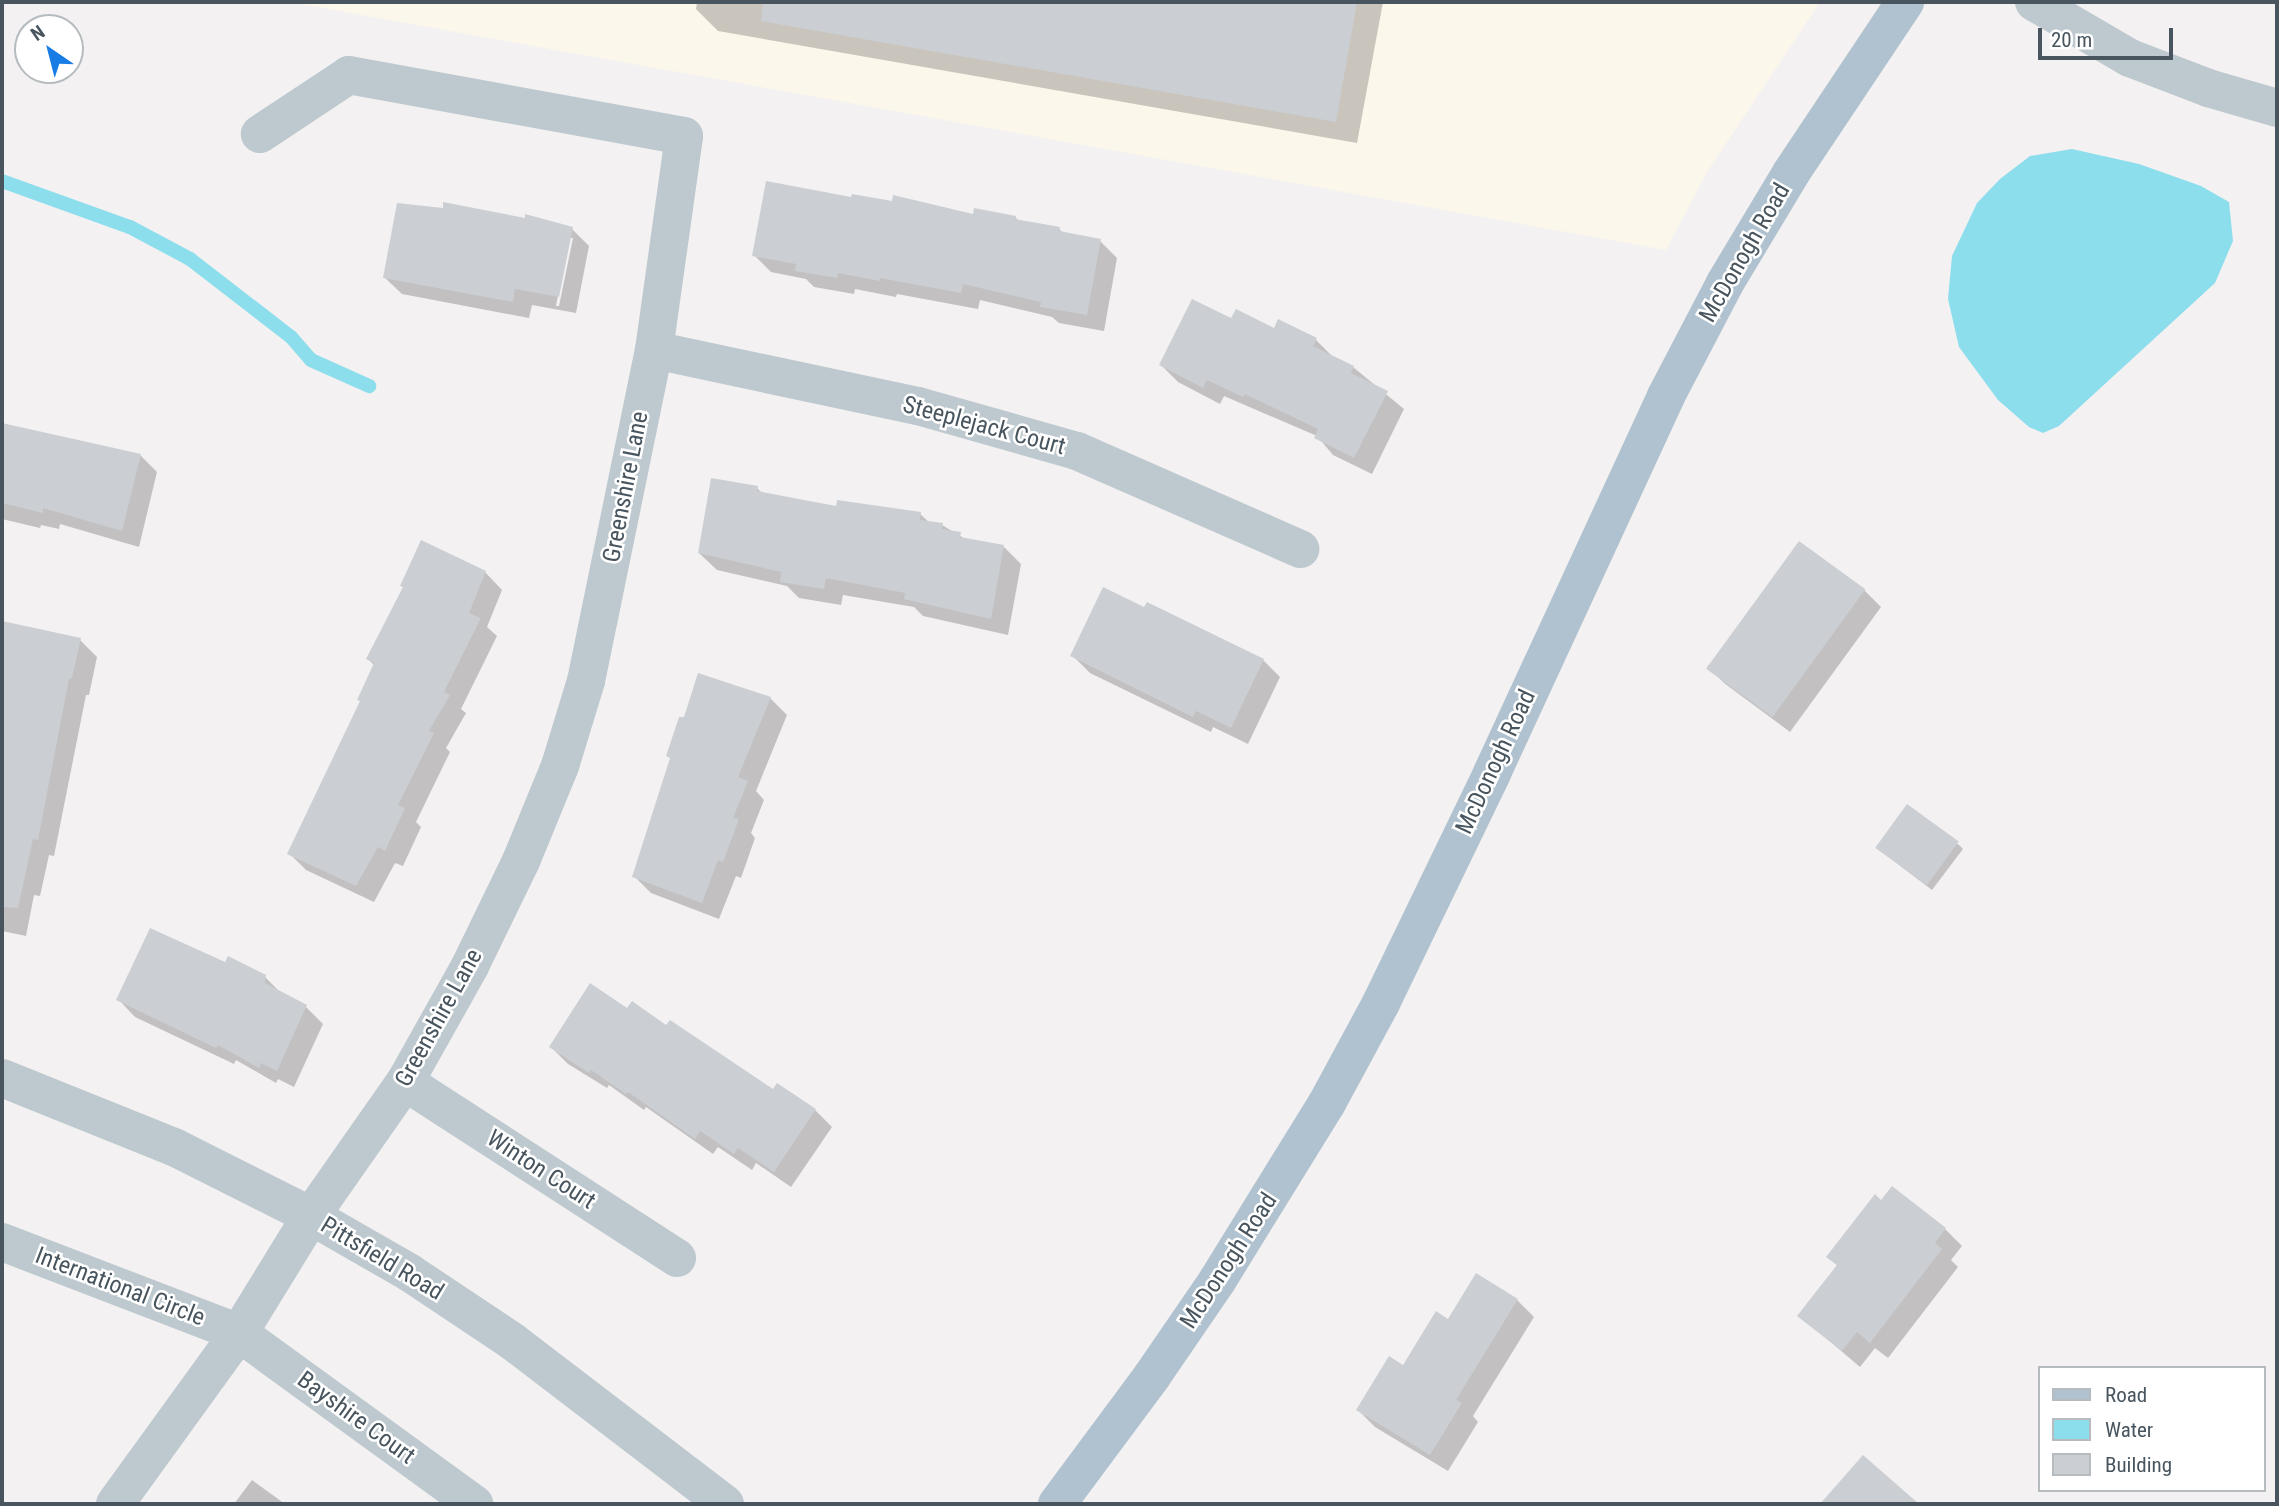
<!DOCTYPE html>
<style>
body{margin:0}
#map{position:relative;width:2279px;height:1506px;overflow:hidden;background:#f3f1f1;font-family:"Roboto Condensed",sans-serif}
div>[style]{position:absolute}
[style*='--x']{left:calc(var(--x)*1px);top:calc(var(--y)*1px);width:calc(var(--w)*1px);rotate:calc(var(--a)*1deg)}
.commercial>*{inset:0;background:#fcf7eb}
.water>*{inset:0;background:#8ddeed}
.shadow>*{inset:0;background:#0003}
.stream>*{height:14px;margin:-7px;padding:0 7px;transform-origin:7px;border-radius:7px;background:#8ddeed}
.building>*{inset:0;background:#cbced3;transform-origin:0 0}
.minor>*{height:38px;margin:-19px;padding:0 19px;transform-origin:19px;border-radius:19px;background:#bec9cf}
.major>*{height:38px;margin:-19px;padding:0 19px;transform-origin:19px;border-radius:19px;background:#b0c2cf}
span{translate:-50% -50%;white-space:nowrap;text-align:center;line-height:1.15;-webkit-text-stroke:5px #fff;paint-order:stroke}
.street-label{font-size:24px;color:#48555e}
.frame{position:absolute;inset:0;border:4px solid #48555e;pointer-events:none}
.legend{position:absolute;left:2038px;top:1366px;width:228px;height:126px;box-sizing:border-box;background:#fff;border:2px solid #b6bbbf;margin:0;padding:9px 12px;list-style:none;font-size:21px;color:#48555e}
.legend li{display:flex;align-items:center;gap:14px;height:35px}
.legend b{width:35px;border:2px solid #b6bbbf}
.north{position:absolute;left:14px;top:14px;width:70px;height:70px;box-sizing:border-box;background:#fff;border:2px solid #b6bbbf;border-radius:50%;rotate:325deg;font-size:19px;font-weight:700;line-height:28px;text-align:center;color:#48555e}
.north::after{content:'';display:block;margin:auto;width:24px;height:32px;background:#187ce5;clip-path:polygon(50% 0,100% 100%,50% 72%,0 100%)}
.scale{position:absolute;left:2038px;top:28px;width:135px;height:32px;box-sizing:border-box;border:4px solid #48555e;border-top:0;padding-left:9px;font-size:21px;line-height:24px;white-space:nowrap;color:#48555e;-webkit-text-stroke:5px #fff;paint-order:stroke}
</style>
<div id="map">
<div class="commercial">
<div style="clip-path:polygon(289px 2px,1820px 2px,1707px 172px,1666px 250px)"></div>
</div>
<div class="water">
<div style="clip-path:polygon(2072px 149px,2139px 164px,2201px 186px,2229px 202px,2233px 241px,2215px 283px,2059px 426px,2043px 433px,2029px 427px,1998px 400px,1959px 347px,1948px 299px,1952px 256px,1977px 203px,2000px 179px,2030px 156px)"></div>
</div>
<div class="shadow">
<div style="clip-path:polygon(697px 2px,1383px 2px,1357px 143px,718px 31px,696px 9px)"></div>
<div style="clip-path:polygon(853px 199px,974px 216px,1015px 217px,1020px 222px,1059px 229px,1064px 234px,1100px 241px,1117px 258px,1104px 331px,1059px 323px,1052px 317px,980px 300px,978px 309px,897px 294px,896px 297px,855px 289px,854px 294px,814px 287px,806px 279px,771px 272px,754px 255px)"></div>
<div style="clip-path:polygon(evenodd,572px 229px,589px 246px,576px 313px,532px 305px,529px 318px,402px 294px,384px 277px,572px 229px,569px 238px,573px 238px,559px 306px,556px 306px,569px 238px)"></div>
<div style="clip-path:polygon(1232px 320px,1274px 330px,1279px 321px,1316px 340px,1333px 357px,1353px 367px,1404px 409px,1372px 474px,1333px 455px,1317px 436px,1224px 396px,1220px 404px,1178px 382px,1161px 365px)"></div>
<div style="clip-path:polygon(2px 425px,140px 455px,157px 472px,139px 547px,60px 524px,59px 529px,41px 525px,40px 528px,2px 519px)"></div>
<div style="clip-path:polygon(757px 488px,763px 494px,837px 508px,920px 514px,930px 523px,942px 525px,967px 540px,1004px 547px,1021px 564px,1008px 635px,923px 616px,914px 607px,843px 595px,841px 605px,799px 598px,787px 586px,717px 570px,699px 553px)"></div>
<div style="clip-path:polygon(485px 572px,502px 590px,487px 627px,497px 636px,461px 709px,466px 713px,446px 748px,450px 752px,416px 822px,421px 827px,403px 866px,395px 863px,374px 902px,306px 870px,289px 853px,361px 702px,375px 666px,368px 659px)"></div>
<div style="clip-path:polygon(1864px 590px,1881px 607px,1790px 732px,1724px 683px,1707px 666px)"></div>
<div style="clip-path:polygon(6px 624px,80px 640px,97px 657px,89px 695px,86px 695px,54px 856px,49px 855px,40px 896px,34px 895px,26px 936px,2px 931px,2px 643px)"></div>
<div style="clip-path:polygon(1073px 656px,1263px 660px,1280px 677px,1248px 744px,1213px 727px,1211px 732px,1090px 673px)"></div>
<div style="clip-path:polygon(770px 698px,787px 715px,756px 791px,764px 800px,751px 833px,755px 838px,741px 878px,736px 876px,719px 919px,651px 893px,634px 876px)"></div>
<div style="clip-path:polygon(1958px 844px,1963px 849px,1932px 890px,1882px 852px)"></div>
<div style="clip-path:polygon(226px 964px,265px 977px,283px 995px,306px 1007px,323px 1024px,294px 1087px,278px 1079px,276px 1083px,236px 1060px,234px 1064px,135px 1017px,118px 999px)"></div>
<div style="clip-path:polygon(628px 1011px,667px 1028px,774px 1091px,815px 1110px,832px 1127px,791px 1187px,756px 1163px,752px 1170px,718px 1147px,713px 1154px,646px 1107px,644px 1110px,609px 1085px,607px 1088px,568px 1064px,551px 1047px)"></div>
<div style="clip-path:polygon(1945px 1229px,1962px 1246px,1951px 1260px,1958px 1267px,1888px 1358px,1875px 1348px,1860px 1367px,1800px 1316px,1838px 1266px,1828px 1257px)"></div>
<div style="clip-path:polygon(1517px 1300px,1534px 1317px,1473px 1416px,1478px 1422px,1448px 1471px,1375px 1427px,1358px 1410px,1449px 1321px)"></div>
<div style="clip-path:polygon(252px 1480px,285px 1504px,234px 1504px)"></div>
</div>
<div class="stream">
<div style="--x:2;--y:181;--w:136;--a:19.8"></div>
<div style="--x:130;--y:227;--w:68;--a:28.1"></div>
<div style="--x:190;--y:259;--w:128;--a:37.7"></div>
<div style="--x:291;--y:337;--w:30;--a:49"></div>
<div style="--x:311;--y:360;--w:64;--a:24.1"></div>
</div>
<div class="building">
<div style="clip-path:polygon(763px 2px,1357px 2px,1336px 122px,761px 21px)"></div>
<div style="clip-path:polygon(766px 181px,851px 197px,852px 194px,892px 201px,893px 195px,973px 214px,974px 208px,1016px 216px,1015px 219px,1060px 227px,1059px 231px,1101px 239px,1087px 315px,1040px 307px,1041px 302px,963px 284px,961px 293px,880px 278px,880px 281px,838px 273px,837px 278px,795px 271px,796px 264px,752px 256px)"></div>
<div style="clip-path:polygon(443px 202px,525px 218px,525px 214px,573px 227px,559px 297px,515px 289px,513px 302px,383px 278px,397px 203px,443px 208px)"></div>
<div style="clip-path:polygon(1192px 299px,1231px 318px,1236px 309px,1274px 328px,1278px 319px,1317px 338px,1313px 346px,1354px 366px,1351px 373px,1388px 391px,1354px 458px,1314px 438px,1318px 429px,1245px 394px,1243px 397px,1207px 380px,1203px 388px,1159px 365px)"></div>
<div style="clip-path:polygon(2px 423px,141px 454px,122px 531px,43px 508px,43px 513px,2px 503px)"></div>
<div style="clip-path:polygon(711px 478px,758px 486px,757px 491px,836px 506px,837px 500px,921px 512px,920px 520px,943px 523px,942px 529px,961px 532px,960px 537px,1004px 545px,991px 619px,904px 599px,905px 593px,826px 578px,824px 589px,780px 582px,781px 572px,698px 553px)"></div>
<div style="clip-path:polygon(421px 540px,486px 571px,469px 613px,481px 618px,444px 692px,450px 695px,429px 731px,434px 733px,398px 805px,405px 808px,385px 851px,378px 847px,356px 886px,287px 854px,360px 701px,357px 700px,374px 663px,366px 659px,403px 587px,400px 586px)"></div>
<div style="left:1799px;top:541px;width:82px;height:158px;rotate:36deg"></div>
<div style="clip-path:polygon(1103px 587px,1144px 607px,1147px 602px,1264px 659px,1231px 728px,1196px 711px,1193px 717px,1070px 656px)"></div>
<div style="clip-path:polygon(2px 621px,81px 638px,72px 678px,69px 679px,38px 840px,33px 839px,18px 908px,2px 907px)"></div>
<div style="clip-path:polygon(698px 673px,771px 697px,738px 777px,748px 781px,733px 818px,739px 819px,723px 862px,718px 860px,702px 903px,632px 877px,670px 758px,666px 756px,679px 717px,684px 717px)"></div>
<div style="left:1907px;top:804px;width:64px;height:54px;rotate:36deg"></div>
<div style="clip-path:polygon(150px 928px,225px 962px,228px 956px,266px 975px,265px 983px,307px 1005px,277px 1071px,261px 1063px,259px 1068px,218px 1045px,216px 1048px,116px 1000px)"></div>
<div style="clip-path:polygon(590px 983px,627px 1008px,632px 1001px,666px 1025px,670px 1020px,773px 1089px,777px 1083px,816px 1109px,774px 1172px,738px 1148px,734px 1154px,700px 1131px,695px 1139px,628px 1092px,626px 1094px,591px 1070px,589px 1073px,549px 1047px)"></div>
<div style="clip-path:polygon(1892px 1186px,1946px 1228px,1935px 1243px,1942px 1249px,1870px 1343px,1857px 1332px,1842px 1351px,1797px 1316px,1837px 1265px,1826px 1257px,1875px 1194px,1881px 1200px)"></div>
<div style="clip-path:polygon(1476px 1273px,1518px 1299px,1456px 1400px,1462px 1403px,1430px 1455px,1356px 1410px,1389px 1356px,1403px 1365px,1436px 1311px,1448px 1319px)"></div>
<div style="clip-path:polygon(1863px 1455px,1919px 1504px,1820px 1504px)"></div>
</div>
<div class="minor">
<div style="--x:2034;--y:2;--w:111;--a:30.3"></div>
<div style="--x:2130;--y:58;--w:84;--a:21"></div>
<div style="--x:2208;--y:88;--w:72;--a:16.2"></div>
<div style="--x:654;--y:350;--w:270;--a:12"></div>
<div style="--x:918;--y:406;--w:165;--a:15.8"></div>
<div style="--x:1077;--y:451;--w:244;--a:23.7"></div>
<div style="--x:2;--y:1078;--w:185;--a:21.9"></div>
<div style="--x:174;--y:1147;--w:153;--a:26.7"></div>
<div style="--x:311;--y:1216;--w:114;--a:29.9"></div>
<div style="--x:410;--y:1273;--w:123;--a:33.7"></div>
<div style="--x:512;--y:1341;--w:268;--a:37.4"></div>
<div style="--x:405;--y:1082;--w:324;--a:32.9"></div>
<div style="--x:2;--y:1242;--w:254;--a:21"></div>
<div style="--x:239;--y:1333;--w:291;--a:36"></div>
<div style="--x:115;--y:1504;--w:211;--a:-54.1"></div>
<div style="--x:239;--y:1333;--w:137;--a:-58.4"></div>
<div style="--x:311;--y:1216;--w:164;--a:-55"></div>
<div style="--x:405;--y:1082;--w:133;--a:-60.7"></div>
<div style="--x:470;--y:966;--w:117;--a:-64.1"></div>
<div style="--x:521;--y:861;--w:103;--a:-67.7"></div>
<div style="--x:560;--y:766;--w:89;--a:-73"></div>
<div style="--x:586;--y:681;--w:338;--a:-78.4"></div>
<div style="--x:654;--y:350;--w:216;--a:-82"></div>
<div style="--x:684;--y:136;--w:341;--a:-169.7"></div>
<div style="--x:349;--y:75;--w:107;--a:146.5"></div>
</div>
<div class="major">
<div style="--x:1057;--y:1504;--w:159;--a:-53.4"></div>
<div style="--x:1152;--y:1376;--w:115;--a:-55.6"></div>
<div style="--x:1217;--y:1281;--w:209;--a:-58.3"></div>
<div style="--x:1327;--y:1103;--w:114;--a:-61.6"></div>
<div style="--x:1381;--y:1003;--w:255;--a:-64.2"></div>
<div style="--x:1492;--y:773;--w:415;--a:-65.2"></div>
<div style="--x:1666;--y:396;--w:127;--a:-62.4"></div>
<div style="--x:1725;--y:283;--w:128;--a:-59"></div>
<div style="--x:1791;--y:173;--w:206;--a:-56.3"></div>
</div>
<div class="street-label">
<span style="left:1745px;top:253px;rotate:-60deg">McDonogh Road</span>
<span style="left:984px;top:426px;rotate:15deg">Steeplejack Court</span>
<span style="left:626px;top:487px;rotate:-79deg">Greenshire Lane</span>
<span style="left:1496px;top:762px;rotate:-65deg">McDonogh Road</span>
<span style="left:439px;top:1018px;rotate:-61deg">Greenshire Lane</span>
<span style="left:541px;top:1170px;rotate:33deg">Winton Court</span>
<span style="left:382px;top:1259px;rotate:31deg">Pittsfield Road</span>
<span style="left:1229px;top:1261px;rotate:-57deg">McDonogh Road</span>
<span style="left:120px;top:1287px;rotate:21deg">International Circle</span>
<span style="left:356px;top:1418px;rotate:36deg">Bayshire Court</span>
</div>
<div class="frame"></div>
<ul class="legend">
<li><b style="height:9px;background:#b0c2cf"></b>Road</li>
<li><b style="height:19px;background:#8ddeed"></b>Water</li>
<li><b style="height:19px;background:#cbced3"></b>Building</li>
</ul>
<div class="north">N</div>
<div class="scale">20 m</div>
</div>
